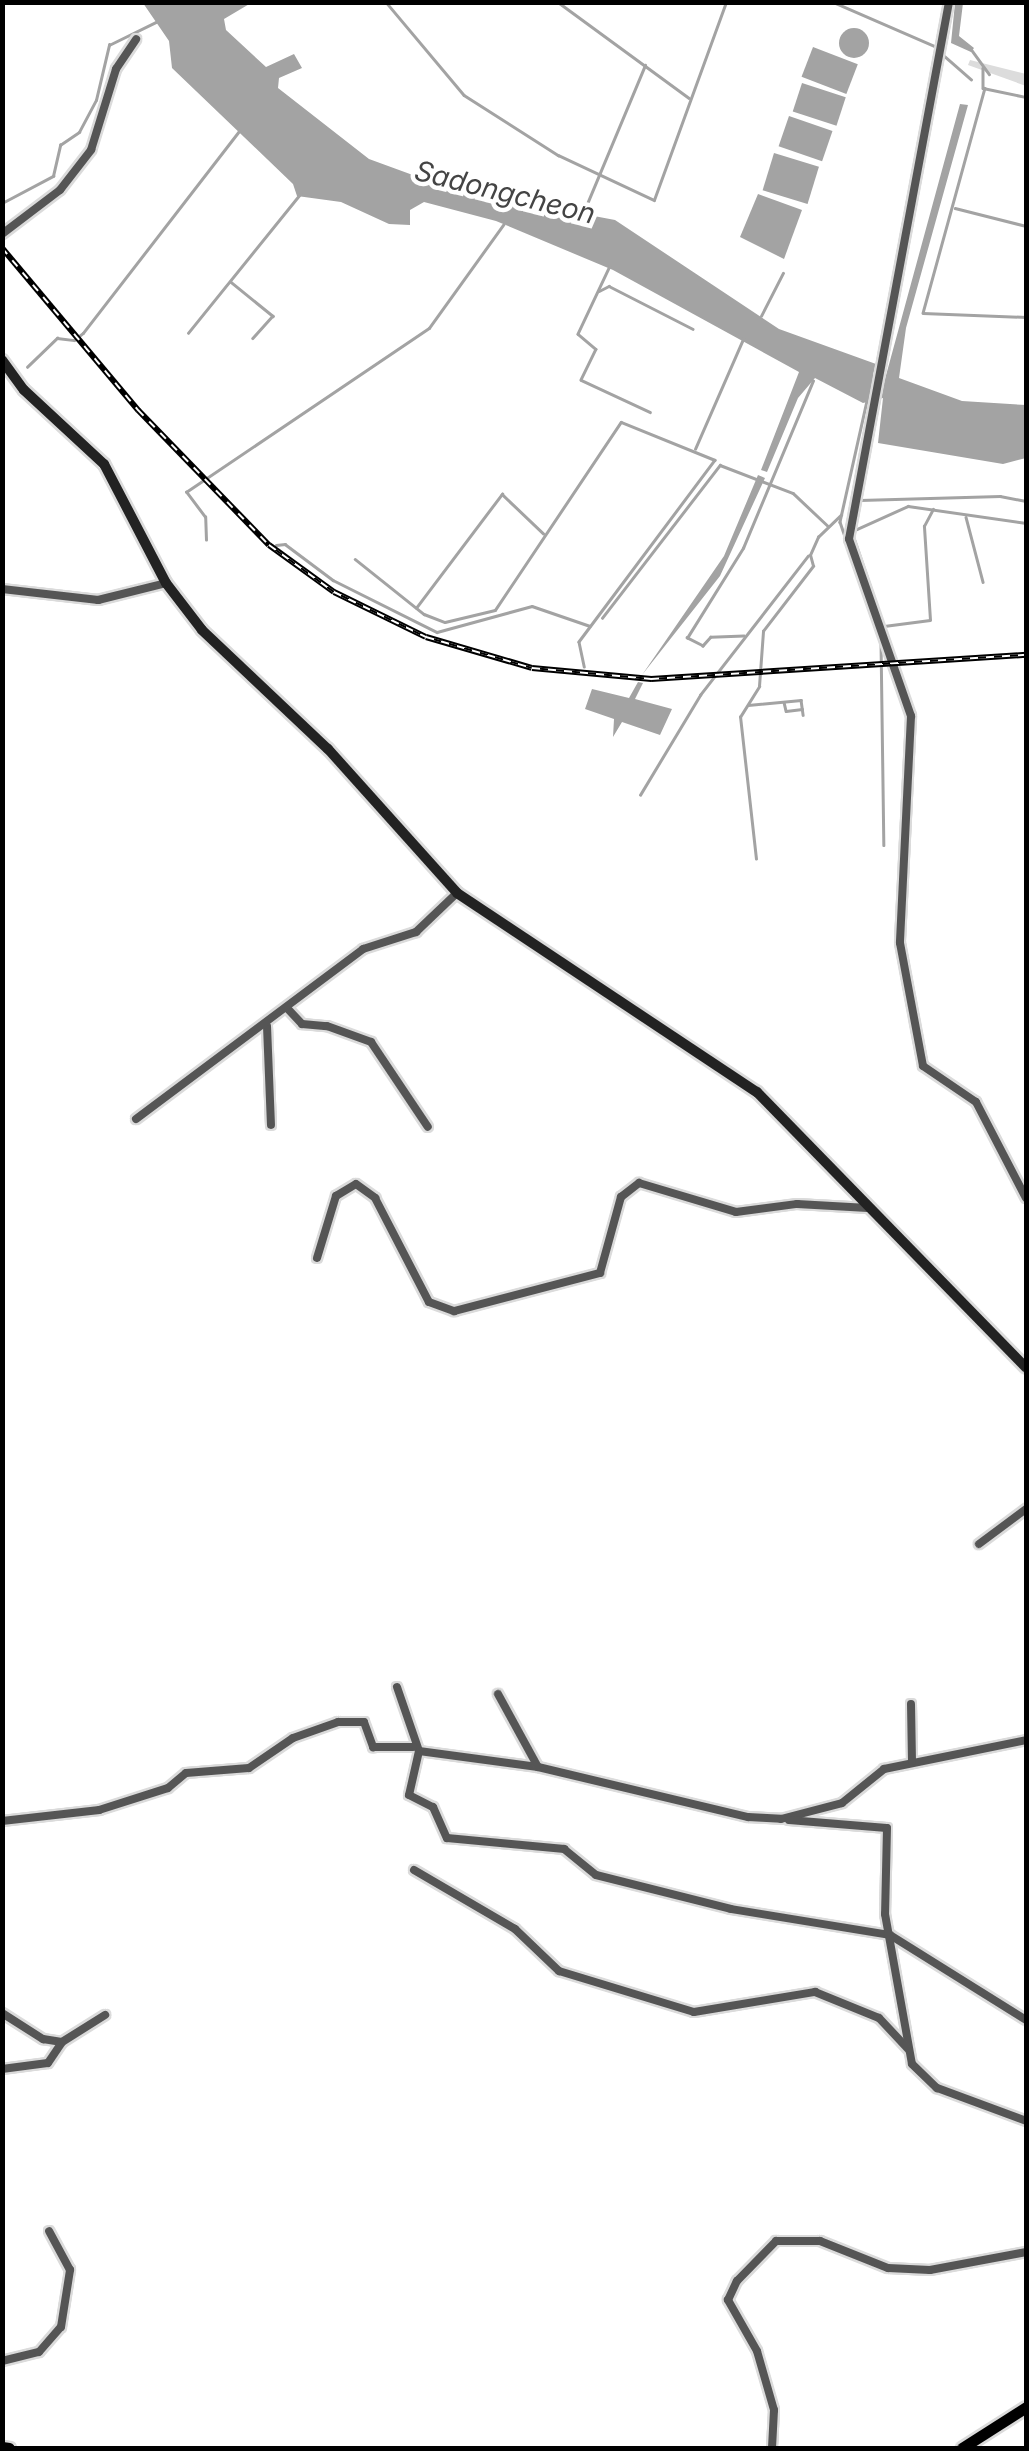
<!DOCTYPE html>
<style>
body{margin:0}
#map{position:relative;width:1029px;height:2451px;overflow:hidden;background:#fff;font-family:Inter,sans-serif}
div>[style]{position:absolute}
[style*='--x']{left:calc(var(--x)*1px);top:calc(var(--y)*1px);width:calc(var(--w)*1px);rotate:calc(var(--a)*1deg)}
.green>*{inset:0;background:#dcdcdc}
.water>*{inset:0;background:#a3a3a3;transform-origin:0 0}
.round{border-radius:50%}
.stream>*{height:2.5px;margin:-1.25px;padding:0 1.25px;transform-origin:1.25px;border-radius:1.25px;background:#a3a3a3}
.roads{filter:drop-shadow(2px 0 #dbdbdb) drop-shadow(-2px 0 #dbdbdb) drop-shadow(0 2px #dbdbdb) drop-shadow(0 -2px #dbdbdb)}
.minor>*{height:8px;margin:-4px;padding:0 4px;transform-origin:4px;border-radius:4px;background:#555}
.secondary>*{height:10px;margin:-5px;padding:0 5px;transform-origin:5px;border-radius:5px;background:#222}
.primary>*{height:11px;margin:-5.5px;padding:0 5.5px;transform-origin:5.5px;border-radius:5.5px;background:#000}
.rail>*{height:6px;margin-top:-3px;transform-origin:0;background:repeating-linear-gradient(90deg,#fff 0 8px,#000 0 16px);box-sizing:border-box;border-block:2px solid #000}
span{translate:-50% -50%;white-space:nowrap;text-align:center;line-height:1.15;-webkit-text-stroke:9px #fff;paint-order:stroke}
.water-label{font-size:28px;color:#444;font-style:italic}
.frame{position:absolute;inset:0;border:5px solid #000;pointer-events:none}
</style>
<div id="map">
<div class="green">
<div style="clip-path:polygon(970px 60px,1026px 74px,1026px 86px,968px 65px)"></div>
</div>
<div class="water">
<div style="clip-path:polygon(143px 3px,251px 3px,224px 19px,226px 30px,266px 67px,294px 54px,302px 68px,279px 78px,278px 88px,369px 159px,451px 189px,615px 220px,779px 329px,876px 364px,873px 375px,885px 379px,960px 104px,968px 105px,906px 328px,899px 378px,962px 401px,1026px 405px,1026px 458px,1003px 464px,878px 443px,883px 398px,863px 403px,815px 378px,798px 398px,767px 472px,761px 470px,799px 372px,613px 270px,496px 221px,424px 202px,410px 210px,410px 225px,389px 224px,341px 202px,297px 196px,293px 184px,172px 68px,169px 41px)"></div>
<div style="clip-path:polygon(955px 3px,963px 3px,959px 36px,974px 48px,971px 52px,951px 43px)"></div>
<div class="round" style="left:839px;top:28px;width:30px;height:30px"></div>
<div style="left:813px;top:47px;width:48px;height:32px;rotate:21deg"></div>
<div style="left:802px;top:83px;width:46px;height:30px;rotate:18deg"></div>
<div style="left:789px;top:116px;width:46px;height:32px;rotate:19deg"></div>
<div style="left:774px;top:153px;width:47px;height:39px;rotate:17deg"></div>
<div style="clip-path:polygon(758px 194px,802px 210px,784px 259px,740px 237px)"></div>
<div style="clip-path:polygon(758px 475px,765px 478px,720px 576px,642px 675px,724px 556px)"></div>
<div style="clip-path:polygon(638px 682px,643px 683px,635px 699px,672px 709px,660px 735px,622px 722px,613px 737px,614px 719px,585px 709px,592px 689px,629px 698px)"></div>
</div>
<div class="stream">
<div style="--x:386;--y:2;--w:121;--a:50"></div>
<div style="--x:464;--y:95;--w:112;--a:32.6"></div>
<div style="--x:558;--y:155;--w:106;--a:25.1"></div>
<div style="--x:654;--y:200;--w:211;--a:-70"></div>
<div style="--x:558;--y:2;--w:162;--a:36.2"></div>
<div style="--x:833;--y:2;--w:113;--a:23.4"></div>
<div style="--x:971;--y:49;--w:31;--a:54"></div>
<div style="--x:941;--y:53;--w:40;--a:41"></div>
<div style="--x:983;--y:68;--w:20;--a:90"></div>
<div style="--x:983;--y:88;--w:44;--a:11.8"></div>
<div style="--x:985;--y:88;--w:233;--a:105.4"></div>
<div style="--x:923;--y:313;--w:103;--a:2.2"></div>
<div style="--x:2;--y:203;--w:58;--a:-27.9"></div>
<div style="--x:53;--y:176;--w:32;--a:-77"></div>
<div style="--x:60;--y:145;--w:23;--a:-34"></div>
<div style="--x:79;--y:132;--w:36;--a:-62"></div>
<div style="--x:96;--y:100;--w:57;--a:-76.7"></div>
<div style="--x:109;--y:45;--w:52;--a:-26.1"></div>
<div style="--x:955;--y:208;--w:73;--a:14.2"></div>
<div style="--x:584;--y:211;--w:158;--a:-67.3"></div>
<div style="--x:610;--y:266;--w:75;--a:115.2"></div>
<div style="--x:578;--y:334;--w:23;--a:40"></div>
<div style="--x:596;--y:349;--w:34;--a:116"></div>
<div style="--x:581;--y:380;--w:76;--a:24.9"></div>
<div style="--x:231;--y:282;--w:54;--a:39"></div>
<div style="--x:273;--y:316;--w:30;--a:132"></div>
<div style="--x:599;--y:291;--w:11;--a:-27"></div>
<div style="--x:609;--y:286;--w:94;--a:27.1"></div>
<div style="--x:761;--y:316;--w:48;--a:-62.9"></div>
<div style="--x:188;--y:333;--w:179;--a:-51.1"></div>
<div style="--x:27;--y:367;--w:42;--a:-44"></div>
<div style="--x:57;--y:338;--w:17;--a:7"></div>
<div style="--x:74;--y:340;--w:11;--a:-38"></div>
<div style="--x:83;--y:333;--w:255;--a:-52.3"></div>
<div style="--x:867;--y:401;--w:124;--a:102.6"></div>
<div style="--x:840;--y:522;--w:102;--a:71.2"></div>
<div style="--x:695;--y:449;--w:122;--a:-66.4"></div>
<div style="--x:860;--y:500;--w:140;--a:-1.6"></div>
<div style="--x:1000;--y:496;--w:26;--a:11"></div>
<div style="--x:966;--y:517;--w:67;--a:75.3"></div>
<div style="--x:855;--y:530;--w:58;--a:-24.4"></div>
<div style="--x:908;--y:506;--w:119;--a:8.2"></div>
<div style="--x:853;--y:535;--w:96;--a:71.2"></div>
<div style="--x:884;--y:626;--w:46;--a:-7.4"></div>
<div style="--x:930;--y:620;--w:94;--a:-93.7"></div>
<div style="--x:924;--y:526;--w:19;--a:-62"></div>
<div style="--x:206;--y:540;--w:23;--a:-92"></div>
<div style="--x:205;--y:517;--w:31;--a:-127"></div>
<div style="--x:186;--y:492;--w:293;--a:-34"></div>
<div style="--x:429;--y:328;--w:127;--a:-54.3"></div>
<div style="--x:276;--y:545;--w:9;--a:-6"></div>
<div style="--x:285;--y:544;--w:60;--a:36.9"></div>
<div style="--x:333;--y:580;--w:116;--a:26.6"></div>
<div style="--x:437;--y:632;--w:98;--a:-15.3"></div>
<div style="--x:532;--y:606;--w:61;--a:19"></div>
<div style="--x:355;--y:559;--w:88;--a:38.6"></div>
<div style="--x:424;--y:614;--w:22;--a:21"></div>
<div style="--x:445;--y:622;--w:51;--a:-13.5"></div>
<div style="--x:495;--y:610;--w:226;--a:-56.2"></div>
<div style="--x:621;--y:422;--w:101;--a:22"></div>
<div style="--x:715;--y:460;--w:227;--a:126.8"></div>
<div style="--x:579;--y:642;--w:25;--a:78"></div>
<div style="--x:416;--y:608;--w:143;--a:-53"></div>
<div style="--x:502;--y:494;--w:57;--a:43.6"></div>
<div style="--x:602;--y:618;--w:193;--a:-52.4"></div>
<div style="--x:720;--y:465;--w:78;--a:21"></div>
<div style="--x:793;--y:493;--w:47;--a:43.3"></div>
<div style="--x:744;--y:636;--w:33;--a:178"></div>
<div style="--x:711;--y:637;--w:12;--a:132"></div>
<div style="--x:703;--y:646;--w:18;--a:-153"></div>
<div style="--x:687;--y:638;--w:106;--a:-58.1"></div>
<div style="--x:743;--y:548;--w:181;--a:-67.3"></div>
<div style="--x:881;--y:641;--w:204;--a:89.2"></div>
<div style="--x:784;--y:702;--w:9;--a:77"></div>
<div style="--x:786;--y:711;--w:16;--a:-7"></div>
<div style="--x:748;--y:705;--w:53;--a:-5.4"></div>
<div style="--x:801;--y:700;--w:15;--a:82"></div>
<div style="--x:640;--y:795;--w:117;--a:-59"></div>
<div style="--x:700;--y:695;--w:176;--a:-52.2"></div>
<div style="--x:756;--y:859;--w:143;--a:-96.4"></div>
<div style="--x:740;--y:717;--w:36;--a:-58"></div>
<div style="--x:759;--y:686;--w:55;--a:-85.8"></div>
<div style="--x:763;--y:631;--w:82;--a:-52.4"></div>
<div style="--x:813;--y:566;--w:11;--a:-105"></div>
<div style="--x:810;--y:555;--w:20;--a:-66"></div>
<div style="--x:818;--y:537;--w:32;--a:-44"></div>
</div>
<div class="roads">
<div class="minor">
<div style="--x:949;--y:2;--w:546;--a:100.55"></div>
<div style="--x:849;--y:539;--w:188;--a:70.7"></div>
<div style="--x:911;--y:716;--w:227;--a:92.8"></div>
<div style="--x:900;--y:943;--w:125;--a:79.4"></div>
<div style="--x:923;--y:1066;--w:64;--a:34.2"></div>
<div style="--x:976;--y:1102;--w:108;--a:62.5"></div>
<div style="--x:2;--y:234;--w:73;--a:-37.2"></div>
<div style="--x:60;--y:190;--w:51;--a:-52.2"></div>
<div style="--x:91;--y:150;--w:85;--a:-72.8"></div>
<div style="--x:116;--y:69;--w:36;--a:-56"></div>
<div style="--x:2;--y:589;--w:97;--a:6.5"></div>
<div style="--x:98;--y:600;--w:70;--a:-14"></div>
<div style="--x:287;--y:1008;--w:22;--a:47"></div>
<div style="--x:302;--y:1024;--w:25;--a:5"></div>
<div style="--x:327;--y:1026;--w:47;--a:20"></div>
<div style="--x:371;--y:1042;--w:102;--a:56.2"></div>
<div style="--x:267;--y:1026;--w:99;--a:87.7"></div>
<div style="--x:136;--y:1119;--w:284;--a:-36.8"></div>
<div style="--x:363;--y:949;--w:56;--a:-17.8"></div>
<div style="--x:416;--y:932;--w:57;--a:-43.6"></div>
<div style="--x:317;--y:1258;--w:65;--a:-73"></div>
<div style="--x:336;--y:1196;--w:23;--a:-31"></div>
<div style="--x:356;--y:1184;--w:24;--a:36"></div>
<div style="--x:375;--y:1198;--w:117;--a:62.6"></div>
<div style="--x:429;--y:1302;--w:27;--a:20"></div>
<div style="--x:454;--y:1311;--w:151;--a:-14.6"></div>
<div style="--x:600;--y:1273;--w:79;--a:-74.6"></div>
<div style="--x:621;--y:1197;--w:23;--a:-38"></div>
<div style="--x:639;--y:1183;--w:101;--a:16.6"></div>
<div style="--x:736;--y:1212;--w:62;--a:-7.5"></div>
<div style="--x:797;--y:1204;--w:71;--a:3.2"></div>
<div style="--x:979;--y:1544;--w:59;--a:-36.7"></div>
<div style="--x:397;--y:1687;--w:68;--a:71"></div>
<div style="--x:419;--y:1751;--w:120;--a:7.7"></div>
<div style="--x:538;--y:1767;--w:216;--a:13.4"></div>
<div style="--x:748;--y:1817;--w:33;--a:3"></div>
<div style="--x:781;--y:1819;--w:63;--a:-14.7"></div>
<div style="--x:842;--y:1803;--w:54;--a:-39"></div>
<div style="--x:884;--y:1769;--w:145;--a:-11.5"></div>
<div style="--x:498;--y:1694;--w:83;--a:61.3"></div>
<div style="--x:911;--y:1704;--w:57;--a:89"></div>
<div style="--x:419;--y:1751;--w:45;--a:102.8"></div>
<div style="--x:409;--y:1795;--w:27;--a:27"></div>
<div style="--x:433;--y:1807;--w:34;--a:66"></div>
<div style="--x:447;--y:1838;--w:118;--a:5.4"></div>
<div style="--x:564;--y:1849;--w:41;--a:39.1"></div>
<div style="--x:596;--y:1875;--w:139;--a:14.1"></div>
<div style="--x:731;--y:1909;--w:161;--a:9.3"></div>
<div style="--x:890;--y:1935;--w:160;--a:32"></div>
<div style="--x:789;--y:1820;--w:98;--a:4.7"></div>
<div style="--x:887;--y:1828;--w:86;--a:91.3"></div>
<div style="--x:885;--y:1914;--w:152;--a:79.8"></div>
<div style="--x:912;--y:2064;--w:35;--a:44"></div>
<div style="--x:937;--y:2088;--w:95;--a:20.3"></div>
<div style="--x:2;--y:1821;--w:98;--a:-6.5"></div>
<div style="--x:99;--y:1810;--w:72;--a:-17.7"></div>
<div style="--x:168;--y:1788;--w:23;--a:-40"></div>
<div style="--x:186;--y:1773;--w:63;--a:-4.5"></div>
<div style="--x:249;--y:1768;--w:53;--a:-34.3"></div>
<div style="--x:293;--y:1738;--w:48;--a:-19.6"></div>
<div style="--x:338;--y:1722;--w:26;--a:0"></div>
<div style="--x:364;--y:1722;--w:27;--a:70"></div>
<div style="--x:373;--y:1747;--w:40;--a:0"></div>
<div style="--x:414;--y:1870;--w:117;--a:30.3"></div>
<div style="--x:515;--y:1929;--w:61;--a:43.7"></div>
<div style="--x:559;--y:1971;--w:141;--a:16.9"></div>
<div style="--x:694;--y:2012;--w:123;--a:-9.4"></div>
<div style="--x:815;--y:1992;--w:69;--a:22.1"></div>
<div style="--x:879;--y:2018;--w:42;--a:46.9"></div>
<div style="--x:2;--y:2013;--w:49;--a:32.4"></div>
<div style="--x:43;--y:2039;--w:19;--a:9"></div>
<div style="--x:62;--y:2042;--w:51;--a:-32.1"></div>
<div style="--x:2;--y:2069;--w:46;--a:-7.4"></div>
<div style="--x:48;--y:2063;--w:25;--a:-56"></div>
<div style="--x:2;--y:2361;--w:38;--a:-14"></div>
<div style="--x:39;--y:2352;--w:33;--a:-49"></div>
<div style="--x:61;--y:2327;--w:58;--a:-81"></div>
<div style="--x:70;--y:2270;--w:44;--a:-118.3"></div>
<div style="--x:772;--y:2448;--w:38;--a:-87"></div>
<div style="--x:774;--y:2410;--w:61;--a:-106.1"></div>
<div style="--x:757;--y:2351;--w:59;--a:-119.6"></div>
<div style="--x:728;--y:2300;--w:21;--a:-65"></div>
<div style="--x:737;--y:2281;--w:56;--a:-45.7"></div>
<div style="--x:776;--y:2241;--w:44;--a:0"></div>
<div style="--x:820;--y:2241;--w:73;--a:21.7"></div>
<div style="--x:888;--y:2268;--w:42;--a:2.7"></div>
<div style="--x:930;--y:2270;--w:98;--a:-10.6"></div>
</div>
<div class="secondary">
<div style="--x:2;--y:360;--w:37;--a:54"></div>
<div style="--x:24;--y:390;--w:109;--a:42.8"></div>
<div style="--x:104;--y:464;--w:134;--a:62.5"></div>
<div style="--x:166;--y:583;--w:59;--a:52.5"></div>
<div style="--x:202;--y:630;--w:173;--a:43.4"></div>
<div style="--x:328;--y:749;--w:193;--a:48.1"></div>
<div style="--x:457;--y:893;--w:360;--a:33.6"></div>
<div style="--x:757;--y:1092;--w:385;--a:45.7"></div>
</div>
<div class="primary">
<div style="--x:2;--y:2447;--w:7;--a:8"></div>
<div style="--x:962;--y:2448;--w:76;--a:-32.6"></div>
</div>
</div>
<div class="rail">
<div style="--x:2;--y:248;--w:212;--a:50"></div>
<div style="--x:138;--y:410;--w:188;--a:45.9"></div>
<div style="--x:269;--y:545;--w:80;--a:35.9"></div>
<div style="--x:334;--y:592;--w:102;--a:26.1"></div>
<div style="--x:426;--y:637;--w:110;--a:16.3"></div>
<div style="--x:532;--y:668;--w:120;--a:5.3"></div>
<div style="--x:651;--y:679;--w:376;--a:-3.7"></div>
</div>
<div class="water-label">
<span style="left:505px;top:192px;rotate:14deg">Sadongcheon</span>
</div>
<div class="frame"></div>
</div>
